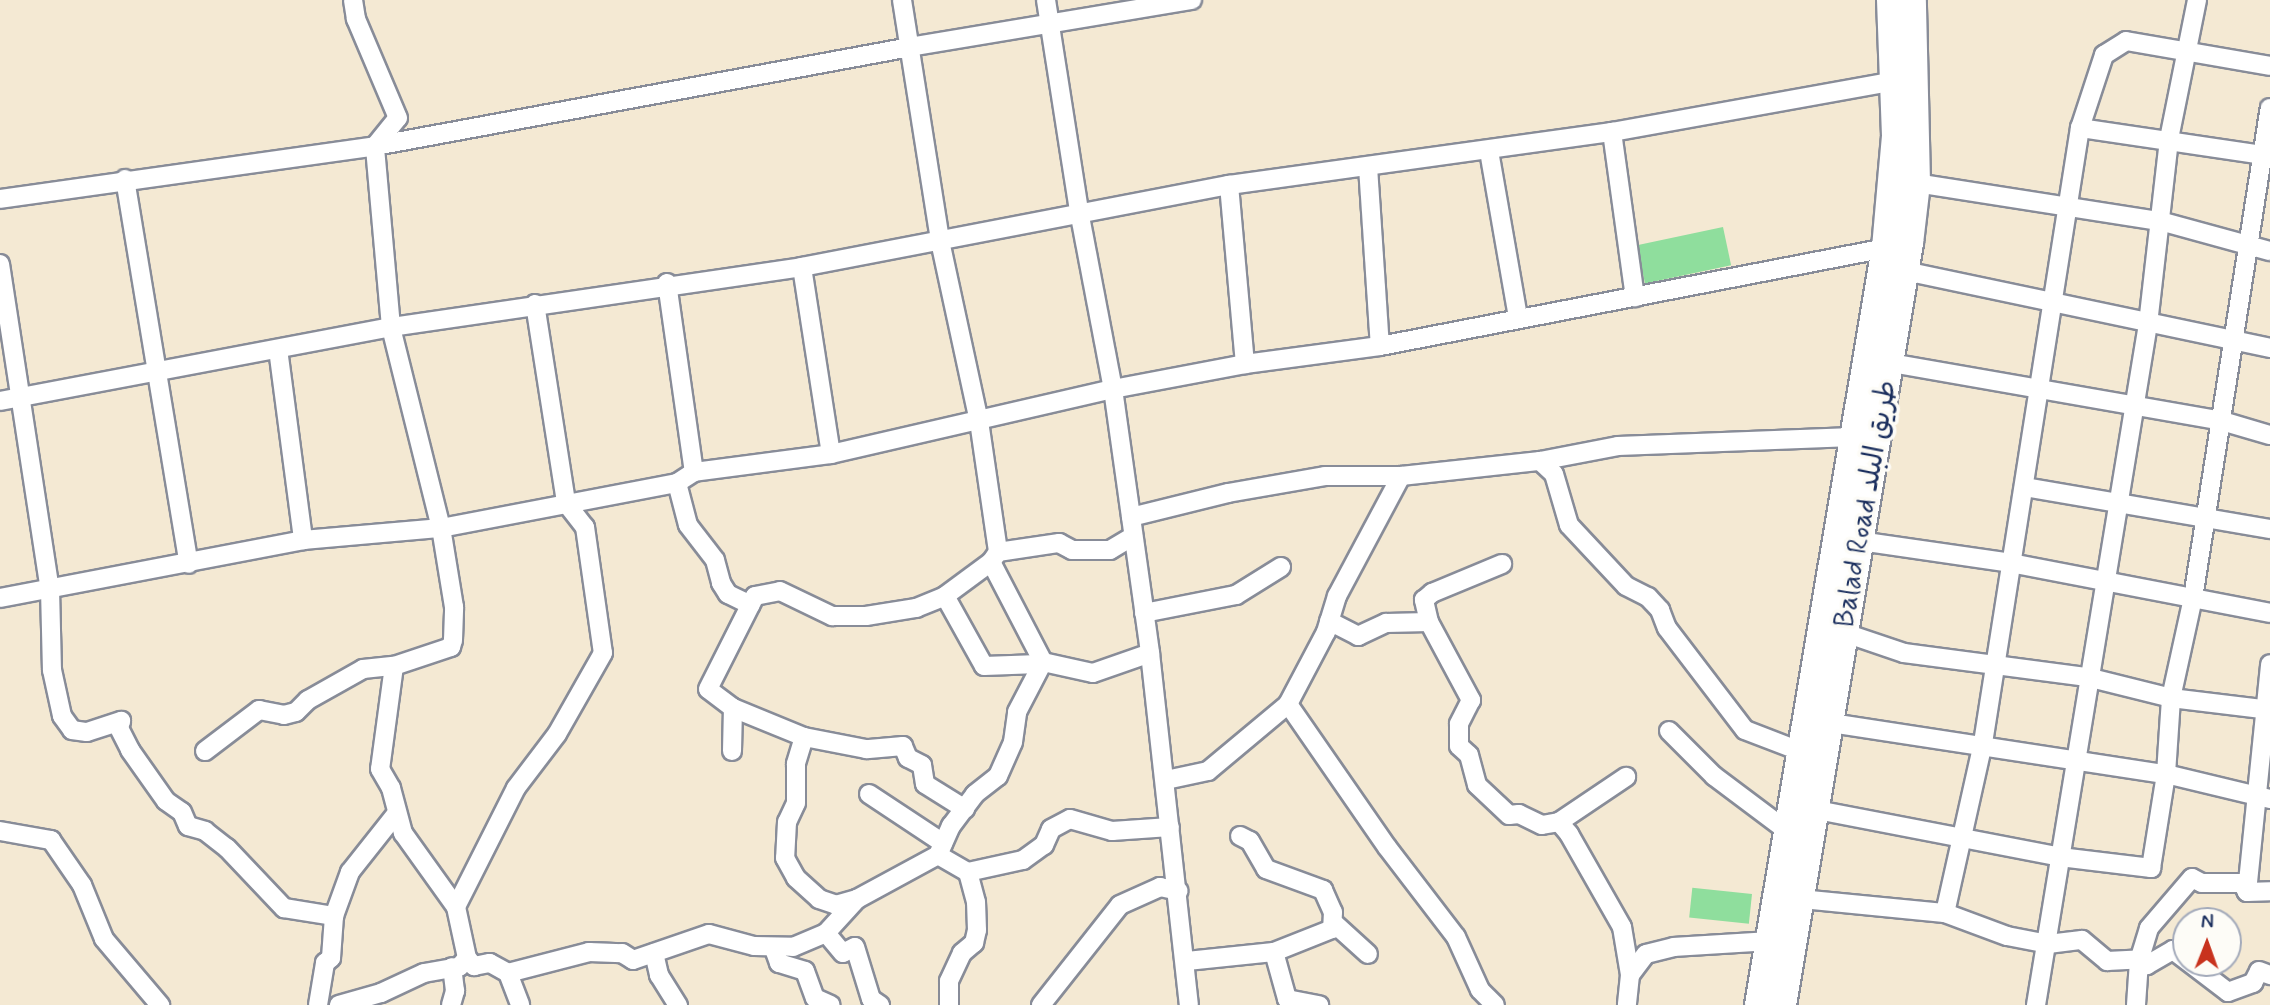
<!DOCTYPE html>
<meta charset="utf-8">
<style>
body{margin:0}
#map{position:relative;width:2270px;height:1005px;overflow:hidden;background:#f4e9d3;font-family:Mynerve,"Playpen Sans Arabic",sans-serif}
div>[style]{position:absolute}
[style*='--x']{left:calc(var(--x)*1px);top:calc(var(--y)*1px);width:calc(var(--w)*1px);rotate:calc(var(--a)*1deg)}
.green>*{inset:0;background:#8fde9d;transform-origin:0 0}
.roads{filter:drop-shadow(2px 0 #888c98) drop-shadow(-2px 0 #888c98) drop-shadow(0 2px #888c98) drop-shadow(0 -2px #888c98)}
.minor>*{height:18px;margin:-9px;padding:0 9px;transform-origin:9px;border-radius:9px;background:#fff}
.trunk>*{height:28px;margin:-14px;padding:0 14px;transform-origin:14px;border-radius:14px;background:#fff}
span{translate:-50% -50%;white-space:nowrap;text-align:center;line-height:1.15;-webkit-text-stroke:7px #fdfcf7;paint-order:stroke}
.street-label{font-size:28px;color:#1b2f5e}
.north{position:absolute;left:2172px;top:907px;width:70px;height:70px;box-sizing:border-box;background:#fdfcf7;border:2px solid #a3aaba;border-radius:50%;rotate:1deg;font-size:19px;font-weight:700;line-height:28px;text-align:center;color:#1b2f5e}
.north::after{content:'';display:block;margin:auto;width:24px;height:32px;background:#c8321e;clip-path:polygon(50% 0,100% 100%,50% 72%,0 100%)}
</style>
<div id="map">
<div class="green">
<div style="left:1723px;top:227px;width:39px;height:88px;rotate:78deg"></div>
<div style="left:1752px;top:894px;width:30px;height:60px;rotate:96deg"></div>
</div>
<div class="roads">
<div class="minor">
<div style="--x:902;--y:0;--w:244;--a:81"></div>
<div style="--x:940;--y:241;--w:184;--a:77.8"></div>
<div style="--x:979;--y:421;--w:132;--a:81.7"></div>
<div style="--x:998;--y:552;--w:12;--a:125"></div>
<div style="--x:991;--y:562;--w:113;--a:62.5"></div>
<div style="--x:1043;--y:662;--w:51;--a:12.4"></div>
<div style="--x:1093;--y:673;--w:60;--a:-19.3"></div>
<div style="--x:1046;--y:0;--w:214;--a:81.1"></div>
<div style="--x:1079;--y:211;--w:181;--a:79.2"></div>
<div style="--x:1113;--y:389;--w:267;--a:82"></div>
<div style="--x:1150;--y:653;--w:354;--a:83.7"></div>
<div style="--x:2080;--y:128;--w:192;--a:8.4"></div>
<div style="--x:1612;--y:132;--w:167;--a:82.1"></div>
<div style="--x:1489;--y:151;--w:169;--a:80.1"></div>
<div style="--x:1368;--y:167;--w:179;--a:86.2"></div>
<div style="--x:125;--y:179;--w:390;--a:80.6"></div>
<div style="--x:1916;--y:183;--w:247;--a:8.9"></div>
<div style="--x:2160;--y:221;--w:114;--a:15.3"></div>
<div style="--x:1229;--y:185;--w:180;--a:84.9"></div>
<div style="--x:0;--y:199;--w:379;--a:-8"></div>
<div style="--x:375;--y:146;--w:544;--a:-10.48"></div>
<div style="--x:910;--y:47;--w:286;--a:-9.5"></div>
<div style="--x:0;--y:264;--w:329;--a:81.3"></div>
<div style="--x:50;--y:589;--w:81;--a:88.6"></div>
<div style="--x:52;--y:670;--w:47;--a:77.7"></div>
<div style="--x:62;--y:716;--w:17;--a:54"></div>
<div style="--x:72;--y:730;--w:15;--a:8"></div>
<div style="--x:87;--y:732;--w:36;--a:-18"></div>
<div style="--x:121;--y:721;--w:7;--a:106"></div>
<div style="--x:119;--y:728;--w:25;--a:63"></div>
<div style="--x:130;--y:750;--w:62;--a:54.8"></div>
<div style="--x:166;--y:801;--w:19;--a:35"></div>
<div style="--x:182;--y:812;--w:15;--a:67"></div>
<div style="--x:188;--y:826;--w:18;--a:16"></div>
<div style="--x:205;--y:831;--w:28;--a:38"></div>
<div style="--x:227;--y:848;--w:83;--a:46.5"></div>
<div style="--x:284;--y:908;--w:51;--a:9.1"></div>
<div style="--x:802;--y:267;--w:189;--a:81.2"></div>
<div style="--x:1905;--y:271;--w:373;--a:11.9"></div>
<div style="--x:667;--y:283;--w:191;--a:81.9"></div>
<div style="--x:535;--y:304;--w:201;--a:81.1"></div>
<div style="--x:566;--y:503;--w:31;--a:52"></div>
<div style="--x:585;--y:527;--w:127;--a:81.9"></div>
<div style="--x:603;--y:653;--w:93;--a:119.6"></div>
<div style="--x:557;--y:734;--w:68;--a:127.2"></div>
<div style="--x:516;--y:788;--w:133;--a:116.8"></div>
<div style="--x:456;--y:907;--w:52;--a:77.8"></div>
<div style="--x:467;--y:958;--w:11;--a:49"></div>
<div style="--x:474;--y:966;--w:16;--a:-11"></div>
<div style="--x:490;--y:963;--w:21;--a:29"></div>
<div style="--x:508;--y:973;--w:84;--a:-14.5"></div>
<div style="--x:589;--y:952;--w:33;--a:2"></div>
<div style="--x:622;--y:953;--w:13;--a:32"></div>
<div style="--x:633;--y:960;--w:80;--a:-18.9"></div>
<div style="--x:709;--y:934;--w:47;--a:14.9"></div>
<div style="--x:754;--y:946;--w:39;--a:1"></div>
<div style="--x:793;--y:947;--w:36;--a:-23"></div>
<div style="--x:826;--y:933;--w:46;--a:-47.6"></div>
<div style="--x:857;--y:899;--w:92;--a:-28.5"></div>
<div style="--x:938;--y:855;--w:34;--a:30"></div>
<div style="--x:968;--y:872;--w:56;--a:-12.3"></div>
<div style="--x:1023;--y:860;--w:26;--a:-36"></div>
<div style="--x:1044;--y:845;--w:17;--a:-66"></div>
<div style="--x:1051;--y:829;--w:21;--a:-28"></div>
<div style="--x:1070;--y:819;--w:44;--a:15.9"></div>
<div style="--x:1112;--y:831;--w:58;--a:-3.9"></div>
<div style="--x:278;--y:349;--w:193;--a:82.5"></div>
<div style="--x:1891;--y:363;--w:336;--a:9.9"></div>
<div style="--x:2222;--y:421;--w:50;--a:16.3"></div>
<div style="--x:0;--y:401;--w:398;--a:-10.7"></div>
<div style="--x:391;--y:327;--w:415;--a:-8.3"></div>
<div style="--x:802;--y:267;--w:435;--a:-10.9"></div>
<div style="--x:1229;--y:185;--w:387;--a:-7.9"></div>
<div style="--x:1612;--y:132;--w:288;--a:-10.2"></div>
<div style="--x:1540;--y:461;--w:19;--a:43"></div>
<div style="--x:1554;--y:474;--w:53;--a:73.6"></div>
<div style="--x:1569;--y:525;--w:83;--a:46.9"></div>
<div style="--x:1626;--y:586;--w:25;--a:27"></div>
<div style="--x:1648;--y:597;--w:18;--a:47"></div>
<div style="--x:1660;--y:610;--w:19;--a:69"></div>
<div style="--x:1667;--y:628;--w:128;--a:52.6"></div>
<div style="--x:1745;--y:730;--w:61;--a:21.1"></div>
<div style="--x:677;--y:483;--w:43;--a:75.3"></div>
<div style="--x:688;--y:525;--w:44;--a:52.4"></div>
<div style="--x:715;--y:560;--w:24;--a:75"></div>
<div style="--x:721;--y:583;--w:13;--a:58"></div>
<div style="--x:728;--y:594;--w:25;--a:26"></div>
<div style="--x:2024;--y:487;--w:250;--a:9.7"></div>
<div style="--x:1131;--y:517;--w:100;--a:-13.9"></div>
<div style="--x:1228;--y:493;--w:98;--a:-9.9"></div>
<div style="--x:1325;--y:476;--w:76;--a:0"></div>
<div style="--x:1401;--y:476;--w:140;--a:-6.2"></div>
<div style="--x:1540;--y:461;--w:79;--a:-10.9"></div>
<div style="--x:1618;--y:446;--w:235;--a:-2.2"></div>
<div style="--x:1859;--y:541;--w:154;--a:8.2"></div>
<div style="--x:2011;--y:563;--w:264;--a:10.9"></div>
<div style="--x:998;--y:552;--w:62;--a:-8.4"></div>
<div style="--x:1059;--y:543;--w:15;--a:28"></div>
<div style="--x:1072;--y:550;--w:38;--a:0"></div>
<div style="--x:1110;--y:550;--w:27;--a:-31"></div>
<div style="--x:945;--y:596;--w:80;--a:60.9"></div>
<div style="--x:984;--y:666;--w:55;--a:-2.1"></div>
<div style="--x:0;--y:598;--w:309;--a:-10.8"></div>
<div style="--x:303;--y:540;--w:139;--a:-5"></div>
<div style="--x:441;--y:528;--w:240;--a:-10.8"></div>
<div style="--x:677;--y:483;--w:20;--a:-33"></div>
<div style="--x:694;--y:472;--w:138;--a:-7.5"></div>
<div style="--x:831;--y:454;--w:289;--a:-13"></div>
<div style="--x:1113;--y:389;--w:134;--a:-10.7"></div>
<div style="--x:1245;--y:364;--w:136;--a:-7.6"></div>
<div style="--x:1380;--y:346;--w:515;--a:-10.96"></div>
<div style="--x:1144;--y:613;--w:94;--a:-11.1"></div>
<div style="--x:1236;--y:595;--w:53;--a:-31.9"></div>
<div style="--x:1329;--y:621;--w:33;--a:27"></div>
<div style="--x:1358;--y:636;--w:31;--a:-25"></div>
<div style="--x:1386;--y:623;--w:43;--a:-1.3"></div>
<div style="--x:1429;--y:622;--w:23;--a:-103"></div>
<div style="--x:1424;--y:600;--w:11;--a:-41"></div>
<div style="--x:1432;--y:593;--w:76;--a:-22.5"></div>
<div style="--x:1429;--y:622;--w:89;--a:61.7"></div>
<div style="--x:1471;--y:700;--w:27;--a:117"></div>
<div style="--x:1459;--y:724;--w:22;--a:90"></div>
<div style="--x:1459;--y:746;--w:13;--a:42"></div>
<div style="--x:1469;--y:755;--w:31;--a:75"></div>
<div style="--x:1477;--y:785;--w:44;--a:43.2"></div>
<div style="--x:1509;--y:815;--w:10;--a:-6"></div>
<div style="--x:1519;--y:814;--w:25;--a:26"></div>
<div style="--x:1542;--y:825;--w:17;--a:-10"></div>
<div style="--x:1559;--y:822;--w:16;--a:50"></div>
<div style="--x:1569;--y:834;--w:107;--a:60.3"></div>
<div style="--x:1622;--y:927;--w:49;--a:80.5"></div>
<div style="--x:1630;--y:975;--w:30;--a:96"></div>
<div style="--x:1845;--y:633;--w:62;--a:18.7"></div>
<div style="--x:1904;--y:653;--w:185;--a:7.5"></div>
<div style="--x:2087;--y:677;--w:87;--a:14"></div>
<div style="--x:2171;--y:698;--w:100;--a:6.9"></div>
<div style="--x:394;--y:666;--w:104;--a:97.7"></div>
<div style="--x:380;--y:769;--w:22;--a:60"></div>
<div style="--x:391;--y:788;--w:47;--a:75.1"></div>
<div style="--x:403;--y:833;--w:91;--a:54.4"></div>
<div style="--x:1288;--y:704;--w:174;--a:55.3"></div>
<div style="--x:1387;--y:847;--w:113;--a:52.5"></div>
<div style="--x:1456;--y:937;--w:58;--a:65.6"></div>
<div style="--x:1480;--y:990;--w:21;--a:45"></div>
<div style="--x:1831;--y:723;--w:339;--a:8.7"></div>
<div style="--x:2166;--y:774;--w:107;--a:13.5"></div>
<div style="--x:1669;--y:731;--w:64;--a:45"></div>
<div style="--x:1714;--y:776;--w:95;--a:36.9"></div>
<div style="--x:804;--y:737;--w:28;--a:107"></div>
<div style="--x:796;--y:764;--w:39;--a:90"></div>
<div style="--x:796;--y:803;--w:21;--a:115"></div>
<div style="--x:787;--y:822;--w:36;--a:93"></div>
<div style="--x:785;--y:858;--w:23;--a:61"></div>
<div style="--x:796;--y:878;--w:31;--a:42"></div>
<div style="--x:819;--y:899;--w:18;--a:19"></div>
<div style="--x:836;--y:905;--w:22;--a:-16"></div>
<div style="--x:205;--y:751;--w:68;--a:-37.2"></div>
<div style="--x:259;--y:710;--w:25;--a:11"></div>
<div style="--x:284;--y:715;--w:12;--a:-14"></div>
<div style="--x:296;--y:712;--w:17;--a:-45"></div>
<div style="--x:308;--y:700;--w:63;--a:-29.4"></div>
<div style="--x:363;--y:669;--w:31;--a:-6"></div>
<div style="--x:394;--y:666;--w:60;--a:-18.4"></div>
<div style="--x:451;--y:647;--w:7;--a:-74"></div>
<div style="--x:453;--y:640;--w:33;--a:-88"></div>
<div style="--x:454;--y:607;--w:80;--a:-99.3"></div>
<div style="--x:441;--y:528;--w:207;--a:-104"></div>
<div style="--x:391;--y:327;--w:182;--a:-95.1"></div>
<div style="--x:375;--y:146;--w:36;--a:-51"></div>
<div style="--x:398;--y:118;--w:108;--a:-113"></div>
<div style="--x:356;--y:19;--w:19;--a:-99"></div>
<div style="--x:732;--y:751;--w:43;--a:-88.7"></div>
<div style="--x:1166;--y:780;--w:43;--a:-12.1"></div>
<div style="--x:1208;--y:771;--w:104;--a:-39.9"></div>
<div style="--x:1288;--y:704;--w:81;--a:-62.2"></div>
<div style="--x:1326;--y:632;--w:38;--a:-73"></div>
<div style="--x:1337;--y:596;--w:136;--a:-61.9"></div>
<div style="--x:869;--y:794;--w:89;--a:33.5"></div>
<div style="--x:965;--y:809;--w:47;--a:-148"></div>
<div style="--x:925;--y:784;--w:19;--a:-99"></div>
<div style="--x:922;--y:765;--w:16;--a:-153"></div>
<div style="--x:908;--y:758;--w:13;--a:-113"></div>
<div style="--x:903;--y:746;--w:37;--a:175"></div>
<div style="--x:866;--y:749;--w:63;--a:-169"></div>
<div style="--x:804;--y:737;--w:77;--a:-157.8"></div>
<div style="--x:733;--y:708;--w:31;--a:-143"></div>
<div style="--x:708;--y:689;--w:104;--a:-63.2"></div>
<div style="--x:755;--y:596;--w:25;--a:-11"></div>
<div style="--x:780;--y:591;--w:58;--a:25.7"></div>
<div style="--x:832;--y:616;--w:34;--a:0"></div>
<div style="--x:866;--y:616;--w:51;--a:-9.1"></div>
<div style="--x:916;--y:608;--w:31;--a:-22"></div>
<div style="--x:945;--y:596;--w:57;--a:-36.5"></div>
<div style="--x:1817;--y:810;--w:248;--a:10.9"></div>
<div style="--x:2060;--y:857;--w:92;--a:6.9"></div>
<div style="--x:2151;--y:868;--w:95;--a:-80.9"></div>
<div style="--x:2166;--y:774;--w:76;--a:-86.2"></div>
<div style="--x:2171;--y:698;--w:102;--a:-77.6"></div>
<div style="--x:2193;--y:598;--w:496;--a:-81.1"></div>
<div style="--x:1559;--y:822;--w:81;--a:-33.9"></div>
<div style="--x:0;--y:831;--w:52;--a:10"></div>
<div style="--x:51;--y:840;--w:55;--a:55.4"></div>
<div style="--x:82;--y:885;--w:58;--a:67.8"></div>
<div style="--x:104;--y:939;--w:87;--a:49.7"></div>
<div style="--x:1240;--y:836;--w:11;--a:27"></div>
<div style="--x:1250;--y:841;--w:32;--a:60"></div>
<div style="--x:1266;--y:869;--w:61;--a:20.2"></div>
<div style="--x:1323;--y:890;--w:24;--a:66"></div>
<div style="--x:1333;--y:912;--w:17;--a:93"></div>
<div style="--x:1332;--y:929;--w:62;--a:158.4"></div>
<div style="--x:938;--y:855;--w:32;--a:-66"></div>
<div style="--x:951;--y:826;--w:40;--a:-53"></div>
<div style="--x:975;--y:794;--w:29;--a:-38"></div>
<div style="--x:998;--y:776;--w:37;--a:-66"></div>
<div style="--x:1013;--y:742;--w:30;--a:-82"></div>
<div style="--x:1017;--y:712;--w:56;--a:-62.5"></div>
<div style="--x:2247;--y:892;--w:229;--a:-84.2"></div>
<div style="--x:2247;--y:892;--w:23;--a:-2"></div>
<div style="--x:1801;--y:899;--w:145;--a:5.6"></div>
<div style="--x:1945;--y:913;--w:174;--a:-77.4"></div>
<div style="--x:1983;--y:743;--w:623;--a:-81.04"></div>
<div style="--x:2080;--y:128;--w:77;--a:-71.8"></div>
<div style="--x:2104;--y:55;--w:26;--a:-32"></div>
<div style="--x:2126;--y:41;--w:146;--a:9.8"></div>
<div style="--x:1945;--y:913;--w:66;--a:20.4"></div>
<div style="--x:2007;--y:936;--w:42;--a:11"></div>
<div style="--x:2048;--y:944;--w:34;--a:-7"></div>
<div style="--x:2082;--y:940;--w:33;--a:40"></div>
<div style="--x:2107;--y:961;--w:35;--a:-3"></div>
<div style="--x:2142;--y:959;--w:8;--a:50"></div>
<div style="--x:2147;--y:965;--w:30;--a:-30"></div>
<div style="--x:2173;--y:950;--w:69;--a:37.4"></div>
<div style="--x:2228;--y:992;--w:27;--a:-20"></div>
<div style="--x:2253;--y:983;--w:13;--a:-63"></div>
<div style="--x:2259;--y:971;--w:12;--a:20"></div>
<div style="--x:1336;--y:925;--w:43;--a:42.2"></div>
<div style="--x:826;--y:933;--w:26;--a:50"></div>
<div style="--x:843;--y:953;--w:13;--a:-27"></div>
<div style="--x:855;--y:947;--w:54;--a:72.9"></div>
<div style="--x:871;--y:999;--w:11;--a:34"></div>
<div style="--x:774;--y:949;--w:15;--a:70"></div>
<div style="--x:779;--y:963;--w:27;--a:17"></div>
<div style="--x:805;--y:971;--w:29;--a:70"></div>
<div style="--x:815;--y:998;--w:17;--a:24"></div>
<div style="--x:654;--y:953;--w:23;--a:77"></div>
<div style="--x:659;--y:975;--w:36;--a:58"></div>
<div style="--x:1187;--y:961;--w:87;--a:-5.9"></div>
<div style="--x:1274;--y:952;--w:49;--a:74.5"></div>
<div style="--x:1287;--y:999;--w:33;--a:11"></div>
<div style="--x:508;--y:973;--w:34;--a:69"></div>
<div style="--x:1630;--y:975;--w:26;--a:-53"></div>
<div style="--x:1646;--y:954;--w:29;--a:-14"></div>
<div style="--x:1674;--y:947;--w:96;--a:-3.6"></div>
<div style="--x:318;--y:1005;--w:43;--a:-80.5"></div>
<div style="--x:325;--y:963;--w:8;--a:-40"></div>
<div style="--x:331;--y:958;--w:42;--a:-85.9"></div>
<div style="--x:334;--y:916;--w:47;--a:-70"></div>
<div style="--x:350;--y:872;--w:74;--a:-51.6"></div>
<div style="--x:339;--y:1005;--w:44;--a:-15.9"></div>
<div style="--x:381;--y:993;--w:47;--a:-24.9"></div>
<div style="--x:424;--y:973;--w:36;--a:-10"></div>
<div style="--x:459;--y:967;--w:12;--a:-48"></div>
<div style="--x:451;--y:1005;--w:15;--a:-74"></div>
<div style="--x:455;--y:991;--w:24;--a:-97"></div>
<div style="--x:949;--y:1005;--w:24;--a:-90"></div>
<div style="--x:949;--y:981;--w:31;--a:-65"></div>
<div style="--x:962;--y:953;--w:16;--a:-40"></div>
<div style="--x:974;--y:943;--w:13;--a:-77"></div>
<div style="--x:977;--y:930;--w:28;--a:-92"></div>
<div style="--x:976;--y:902;--w:31;--a:-105"></div>
<div style="--x:1041;--y:1005;--w:127;--a:-51.7"></div>
<div style="--x:1120;--y:905;--w:44;--a:-24.2"></div>
<div style="--x:1160;--y:887;--w:19;--a:12"></div>
<div style="--x:2036;--y:1005;--w:690;--a:-80.66"></div>
<div style="--x:2148;--y:324;--w:186;--a:-83.5"></div>
<div style="--x:2169;--y:139;--w:142;--a:-78.6"></div>
<div style="--x:2136;--y:1005;--w:44;--a:-86.1"></div>
<div style="--x:2139;--y:961;--w:34;--a:-73"></div>
<div style="--x:2149;--y:928;--w:66;--a:-49.3"></div>
<div style="--x:2192;--y:878;--w:11;--a:27"></div>
<div style="--x:2202;--y:883;--w:40;--a:0"></div>
<div style="--x:2242;--y:883;--w:10;--a:61"></div>
</div>
<div class="trunk">
<div style="--x:1759;--y:1005;--w:768;--a:-80.48"></div>
<div style="--x:1886;--y:248;--w:112;--a:-84.9"></div>
<div style="--x:1896;--y:136;--w:136;--a:-92.1"></div>
<div style="--x:1782;--y:1005;--w:773;--a:-80.54"></div>
<div style="--x:1909;--y:243;--w:60;--a:-83.3"></div>
<div style="--x:1916;--y:183;--w:183;--a:-91.3"></div>
</div>
</div>
<div class="street-label">
<span style="left:1867px;top:504px;rotate:-80deg">Balad Road طريق البلد</span>
</div>
<div class="north">N</div>
</div>
